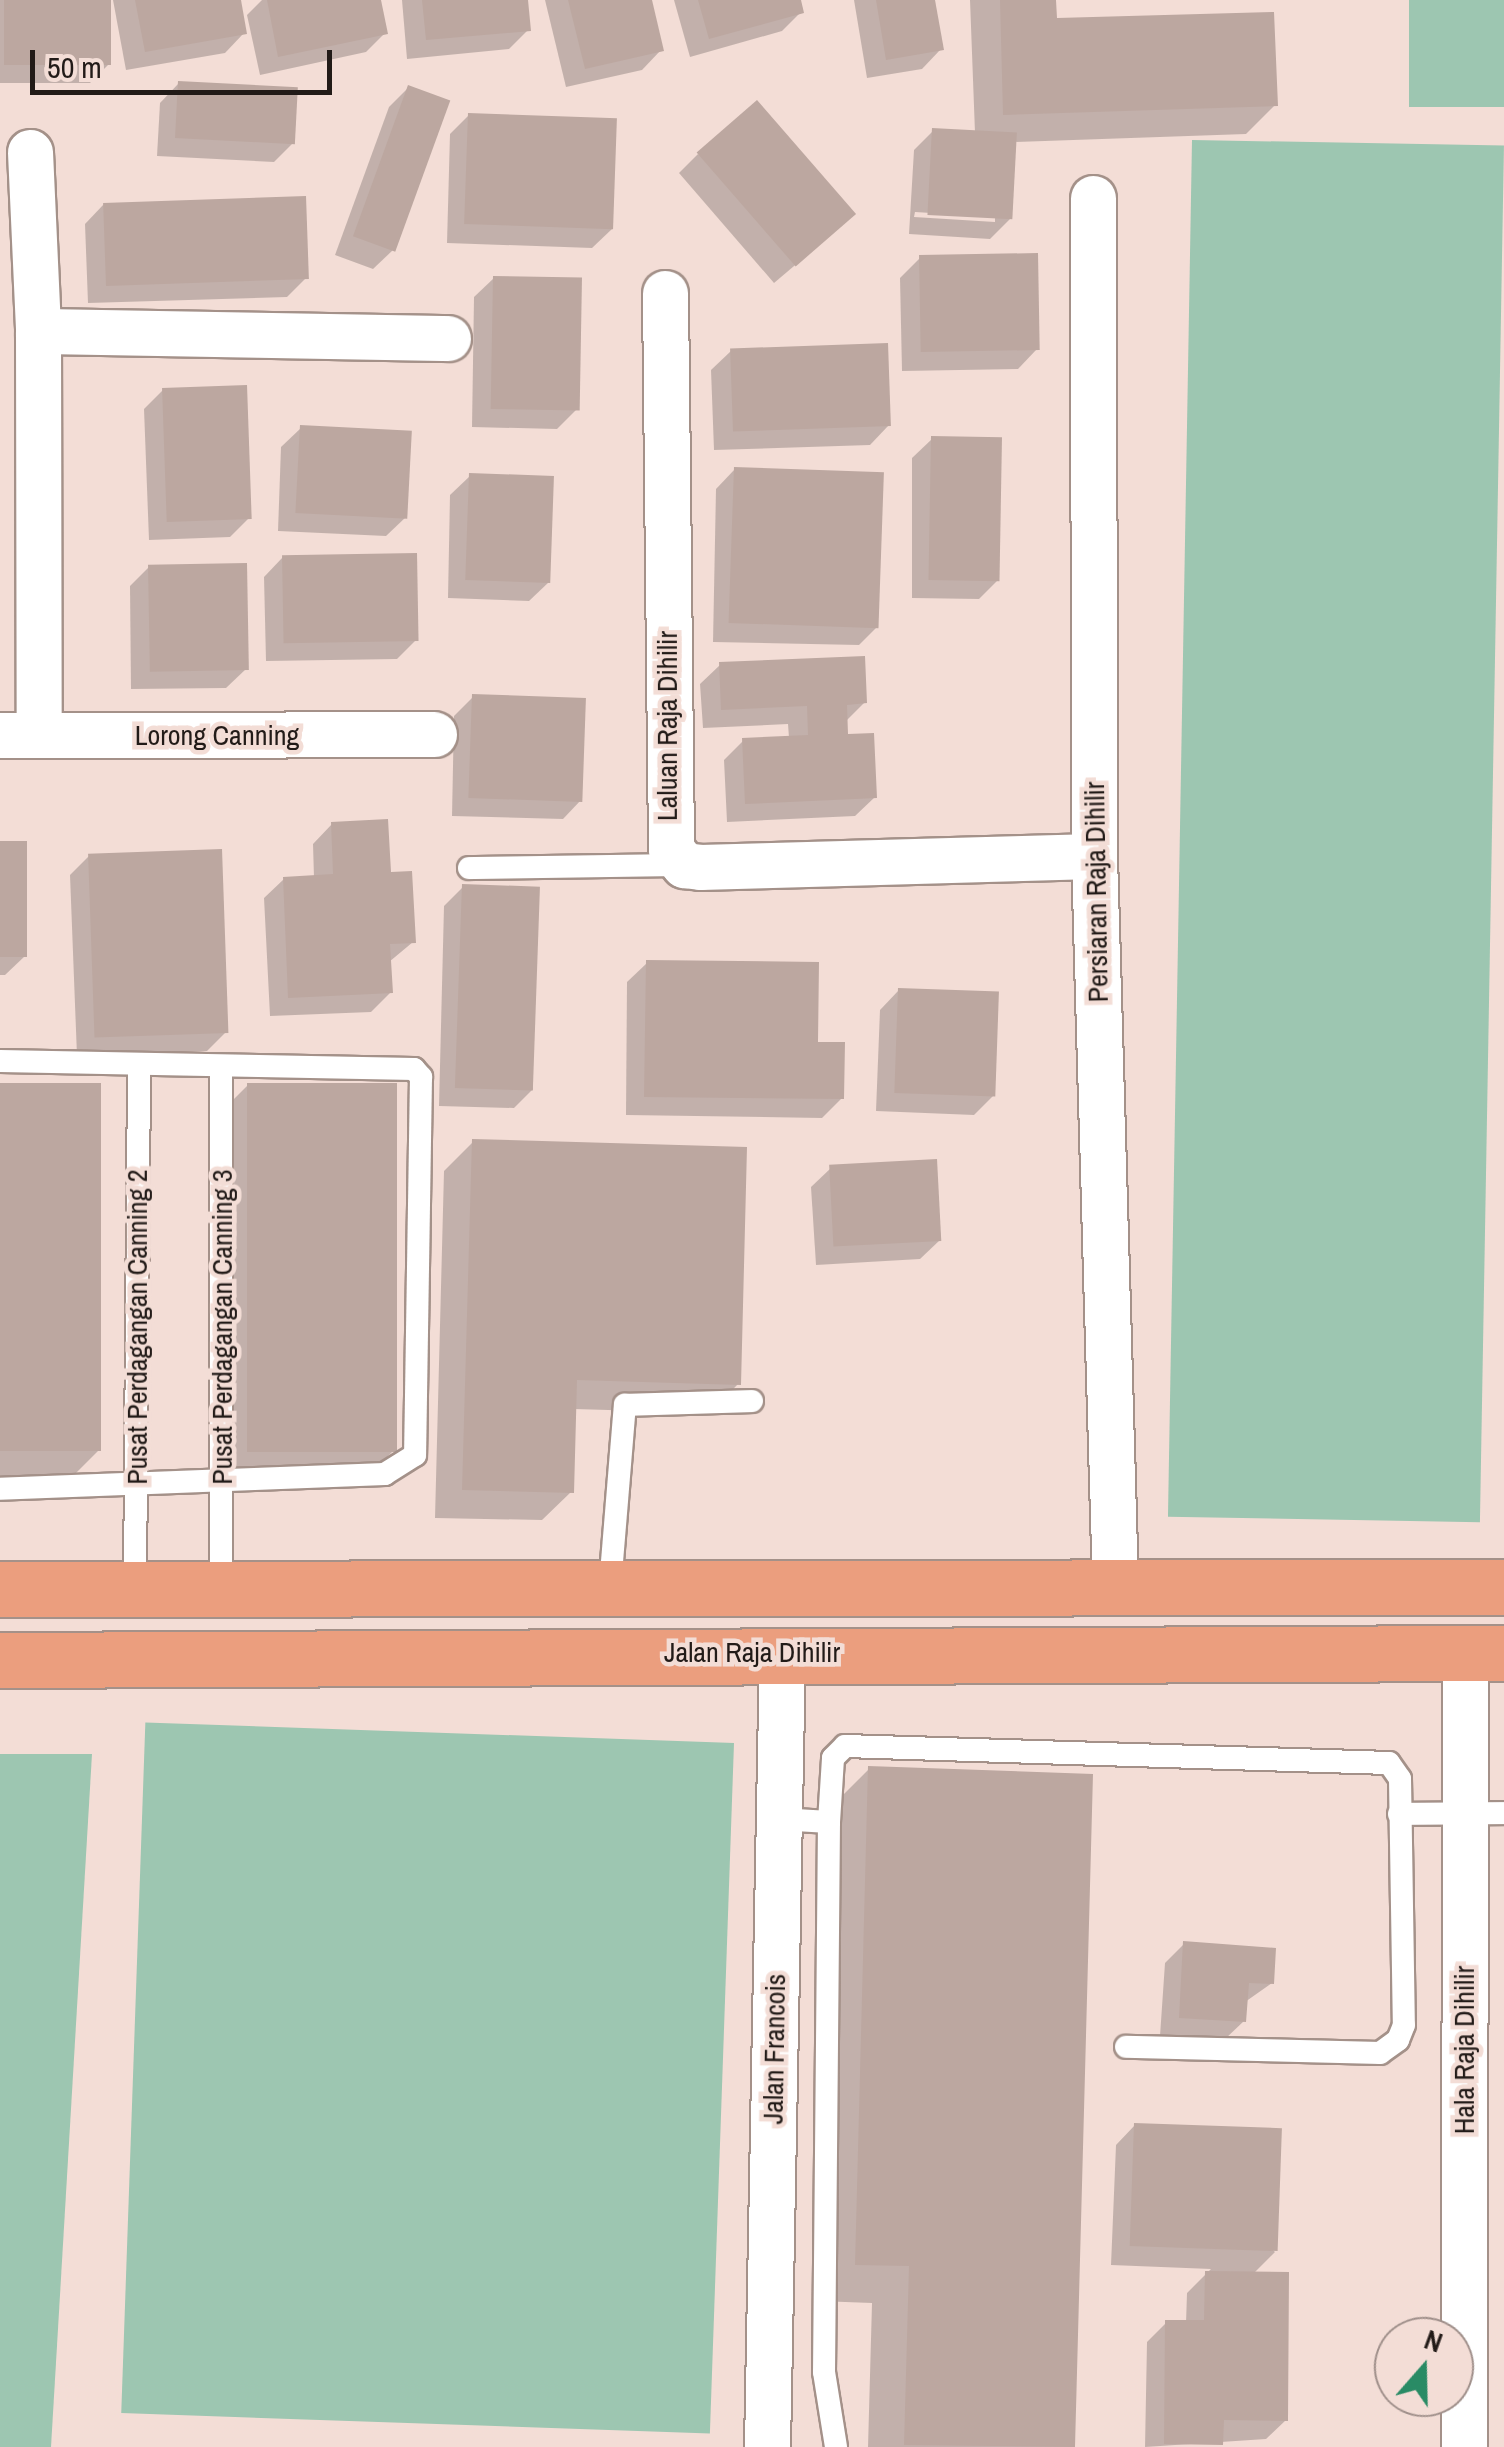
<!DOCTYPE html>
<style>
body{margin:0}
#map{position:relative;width:1504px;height:2447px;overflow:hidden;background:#f3ddd6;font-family:"Archivo Narrow",sans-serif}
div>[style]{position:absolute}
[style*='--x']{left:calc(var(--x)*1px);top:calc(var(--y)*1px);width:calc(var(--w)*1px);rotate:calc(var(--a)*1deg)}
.green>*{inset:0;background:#9dc6b1;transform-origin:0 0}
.shadow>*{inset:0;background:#0003}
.building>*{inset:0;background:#bca7a0;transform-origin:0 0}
.roads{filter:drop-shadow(2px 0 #a49189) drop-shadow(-2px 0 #a49189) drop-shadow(0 2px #a49189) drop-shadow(0 -2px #a49189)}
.lane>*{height:22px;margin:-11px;padding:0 11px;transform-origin:11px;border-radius:11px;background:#fff}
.street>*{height:45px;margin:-22.5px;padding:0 22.5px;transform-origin:22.5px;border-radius:22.5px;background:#fff}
.primary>*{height:55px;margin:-27.5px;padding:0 27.5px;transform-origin:27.5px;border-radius:27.5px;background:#eb9e7e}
span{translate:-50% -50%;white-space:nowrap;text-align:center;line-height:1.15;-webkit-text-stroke:9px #f3ddd6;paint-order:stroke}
.street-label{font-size:28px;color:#221b18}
.north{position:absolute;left:1374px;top:2317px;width:100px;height:100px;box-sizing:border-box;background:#f3ddd6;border:2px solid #9f8f8a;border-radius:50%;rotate:20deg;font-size:28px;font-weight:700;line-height:40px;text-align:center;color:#221b18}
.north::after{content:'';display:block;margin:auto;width:35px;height:45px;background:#298b65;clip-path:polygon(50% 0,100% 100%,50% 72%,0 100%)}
.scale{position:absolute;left:30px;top:50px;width:302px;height:45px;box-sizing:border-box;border:5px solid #221b18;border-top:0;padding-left:12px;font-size:30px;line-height:35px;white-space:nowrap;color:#221b18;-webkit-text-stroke:8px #f3ddd6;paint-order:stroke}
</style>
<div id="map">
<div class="green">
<div style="left:1409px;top:0;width:95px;height:107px"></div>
<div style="left:1192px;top:140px;width:312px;height:1377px;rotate:1deg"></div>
<div style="left:734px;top:1743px;width:691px;height:589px;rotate:92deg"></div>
<div style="clip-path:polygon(0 1754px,92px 1754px,51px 2447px,0 2447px)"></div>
</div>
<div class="shadow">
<div style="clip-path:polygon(0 0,109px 0,109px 64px,90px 83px,0 83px)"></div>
<div style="clip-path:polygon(113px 0,238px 0,244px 33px,225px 53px,126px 70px)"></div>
<div style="clip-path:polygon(262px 0,378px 0,385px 33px,366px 52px,260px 75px,247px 15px)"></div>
<div style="clip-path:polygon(402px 0,525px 0,528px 30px,509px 49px,407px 59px)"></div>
<div style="clip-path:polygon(545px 0,650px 0,661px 50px,642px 70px,566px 87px)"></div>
<div style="clip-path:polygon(674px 0,798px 0,801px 12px,782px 31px,690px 57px)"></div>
<div style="clip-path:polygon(854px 0,932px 0,941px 49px,922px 69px,867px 78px)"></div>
<div style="clip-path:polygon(evenodd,970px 0,1054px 0,1055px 21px,1275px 105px,1246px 134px,1014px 142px,1010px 219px,990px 239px,909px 234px,914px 150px,933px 131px,975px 133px,970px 0,915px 212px,995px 217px,995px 222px,914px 217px,915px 212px)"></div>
<div style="clip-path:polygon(179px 83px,293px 143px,274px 162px,157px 156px,160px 103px)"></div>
<div style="clip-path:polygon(408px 88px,393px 250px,373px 269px,335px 255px,389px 107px)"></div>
<div style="clip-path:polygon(469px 115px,612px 229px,592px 248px,447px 243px,450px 134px)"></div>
<div style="clip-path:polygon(698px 154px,833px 233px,774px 283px,679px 173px)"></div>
<div style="clip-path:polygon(104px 204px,306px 278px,287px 297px,88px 303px,85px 224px)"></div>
<div style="clip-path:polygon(920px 258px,1037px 349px,1018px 369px,902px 371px,900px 278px)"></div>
<div style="clip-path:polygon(494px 278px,576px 410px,557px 429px,472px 427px,474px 297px)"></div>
<div style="clip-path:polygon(731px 351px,889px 425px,870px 445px,714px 450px,711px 370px)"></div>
<div style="clip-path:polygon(163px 390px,249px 518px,230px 537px,149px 540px,144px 409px)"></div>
<div style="clip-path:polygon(301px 428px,406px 517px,386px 536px,278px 531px,281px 447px)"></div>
<div style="clip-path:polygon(932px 439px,998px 580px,979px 599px,912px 598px,912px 458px)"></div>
<div style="clip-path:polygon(735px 469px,878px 626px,859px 645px,713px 642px,716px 489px)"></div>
<div style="clip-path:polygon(470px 476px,549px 582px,529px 601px,448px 598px,450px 495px)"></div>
<div style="clip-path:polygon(283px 557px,416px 640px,397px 659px,266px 661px,264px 577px)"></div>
<div style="clip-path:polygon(149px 567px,246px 669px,226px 688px,131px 689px,130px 586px)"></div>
<div style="clip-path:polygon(720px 665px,865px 702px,845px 722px,846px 737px,875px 797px,855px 816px,727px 822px,724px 760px,743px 741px,789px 738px,788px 724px,703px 728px,700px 684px)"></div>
<div style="clip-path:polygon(473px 697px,582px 799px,563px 819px,452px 816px,454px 716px)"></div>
<div style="clip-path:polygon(332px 824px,389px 875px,413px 942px,389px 962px,391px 992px,371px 1012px,270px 1016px,264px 898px,284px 879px,314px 878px,313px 844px)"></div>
<div style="clip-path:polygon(0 843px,25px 956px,5px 975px,0 975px)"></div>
<div style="clip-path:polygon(89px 856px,226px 1032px,207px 1051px,77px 1056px,70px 875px)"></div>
<div style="clip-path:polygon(463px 887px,533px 1089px,514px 1108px,439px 1106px,444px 906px)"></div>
<div style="clip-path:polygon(647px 963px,815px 1044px,842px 1098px,822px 1118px,626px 1115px,627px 982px)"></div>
<div style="clip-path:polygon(899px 990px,993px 1096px,974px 1115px,876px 1111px,880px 1010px)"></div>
<div style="clip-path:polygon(0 1085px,99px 1450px,70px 1479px,0 1479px)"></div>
<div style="clip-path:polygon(248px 1085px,392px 1452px,363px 1481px,217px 1480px,219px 1114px)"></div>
<div style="clip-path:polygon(473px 1142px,738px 1384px,710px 1413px,574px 1409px,571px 1492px,542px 1520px,435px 1518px,444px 1171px)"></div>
<div style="clip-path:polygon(831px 1168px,940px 1240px,920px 1259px,816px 1265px,811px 1187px)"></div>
<div style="clip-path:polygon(869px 1769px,1090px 1776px,1072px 2447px,868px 2447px,872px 2303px,818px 2301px,831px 1807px)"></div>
<div style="clip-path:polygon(1184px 1944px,1272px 1983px,1245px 2002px,1244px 2021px,1224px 2040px,1160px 2036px,1165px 1963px)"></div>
<div style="clip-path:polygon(1135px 2125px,1275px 2252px,1253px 2274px,1286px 2420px,1266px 2439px,1145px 2447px,1147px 2342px,1166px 2323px,1186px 2323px,1187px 2293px,1211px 2269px,1111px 2265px,1116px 2145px)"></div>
</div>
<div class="building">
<div style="left:4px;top:0;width:107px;height:65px"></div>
<div style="clip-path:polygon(135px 0,241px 0,247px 34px,145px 52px)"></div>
<div style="clip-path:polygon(267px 0,381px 0,388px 34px,278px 57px)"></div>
<div style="clip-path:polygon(422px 0,528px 0,531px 31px,426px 40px)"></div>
<div style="clip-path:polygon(568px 0,652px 0,664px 51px,585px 69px)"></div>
<div style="clip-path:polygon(698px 0,801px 0,804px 13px,709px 39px)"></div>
<div style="clip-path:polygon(876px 0,935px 0,944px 50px,886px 60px)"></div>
<div style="clip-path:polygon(1000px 0,1056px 0,1057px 18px,1274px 12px,1278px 106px,1003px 115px)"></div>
<div style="left:178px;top:81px;width:120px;height:57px;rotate:3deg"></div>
<div style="left:408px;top:85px;width:45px;height:161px;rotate:20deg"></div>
<div style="left:757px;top:100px;width:151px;height:80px;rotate:49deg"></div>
<div style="left:468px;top:113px;width:149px;height:111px;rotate:2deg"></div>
<div style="left:932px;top:128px;width:85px;height:87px;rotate:3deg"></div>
<div style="left:306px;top:196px;width:83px;height:203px;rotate:88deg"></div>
<div style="left:1038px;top:253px;width:97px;height:119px;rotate:89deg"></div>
<div style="left:493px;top:276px;width:89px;height:133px;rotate:1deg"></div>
<div style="left:888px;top:343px;width:83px;height:158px;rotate:88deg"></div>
<div style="left:247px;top:385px;width:134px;height:85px;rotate:88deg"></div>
<div style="left:300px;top:425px;width:112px;height:88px;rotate:3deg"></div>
<div style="left:931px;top:436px;width:71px;height:144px;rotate:1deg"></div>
<div style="left:734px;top:467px;width:150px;height:156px;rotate:2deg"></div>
<div style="left:469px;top:473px;width:85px;height:107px;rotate:2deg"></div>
<div style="left:417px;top:553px;width:88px;height:135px;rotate:89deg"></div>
<div style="left:247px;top:563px;width:107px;height:99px;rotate:89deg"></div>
<div style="clip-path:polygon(865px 656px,867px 703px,847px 705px,848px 734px,874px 733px,877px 798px,745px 804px,742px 738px,808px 735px,807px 706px,721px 710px,719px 662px)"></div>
<div style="left:472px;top:694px;width:114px;height:104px;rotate:2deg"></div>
<div style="clip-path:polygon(388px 819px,391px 872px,412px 871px,416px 943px,390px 944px,393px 993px,288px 998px,283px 877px,333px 874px,331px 822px)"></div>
<div style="left:0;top:841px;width:27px;height:116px"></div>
<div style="left:222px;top:849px;width:184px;height:134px;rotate:88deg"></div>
<div style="left:462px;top:884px;width:78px;height:204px;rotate:2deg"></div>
<div style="clip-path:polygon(646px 960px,819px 962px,818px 1042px,845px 1042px,844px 1099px,644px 1097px)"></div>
<div style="left:898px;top:988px;width:101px;height:105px;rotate:2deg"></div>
<div style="left:0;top:1083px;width:101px;height:368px"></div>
<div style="left:247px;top:1083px;width:150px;height:369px"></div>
<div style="clip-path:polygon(472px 1139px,747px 1147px,741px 1385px,577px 1380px,574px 1493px,462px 1490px)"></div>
<div style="left:937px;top:1159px;width:82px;height:108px;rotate:87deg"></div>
<div style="clip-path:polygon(868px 1766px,1093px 1774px,1075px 2447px,904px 2445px,909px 2266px,855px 2265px)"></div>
<div style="clip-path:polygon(1183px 1941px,1276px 1948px,1274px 1984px,1249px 1983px,1246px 2022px,1179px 2018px)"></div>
<div style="left:1134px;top:2123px;width:148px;height:123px;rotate:2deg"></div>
<div style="clip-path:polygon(1205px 2271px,1289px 2272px,1288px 2421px,1224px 2420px,1223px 2445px,1164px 2444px,1165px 2320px,1204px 2320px)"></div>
</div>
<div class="roads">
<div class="lane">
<div style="--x:469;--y:868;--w:215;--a:-0.8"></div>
<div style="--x:0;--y:1061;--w:414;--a:1.1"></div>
<div style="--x:414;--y:1069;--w:11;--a:49"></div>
<div style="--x:421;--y:1077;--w:378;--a:90.9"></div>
<div style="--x:415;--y:1455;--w:36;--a:148"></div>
<div style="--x:385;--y:1474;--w:385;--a:177.8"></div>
<div style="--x:610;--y:1586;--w:182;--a:-85.3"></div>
<div style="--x:625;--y:1405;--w:127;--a:-1.8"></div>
<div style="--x:221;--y:1587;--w:521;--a:-90"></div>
<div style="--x:135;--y:1588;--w:522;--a:-89.56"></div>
<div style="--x:1399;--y:1814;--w:105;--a:-0.5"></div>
<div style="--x:779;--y:1819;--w:50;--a:3.4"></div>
<div style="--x:829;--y:1822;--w:64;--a:-86.4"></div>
<div style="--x:833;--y:1758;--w:17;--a:-45"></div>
<div style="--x:845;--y:1746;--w:544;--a:1.79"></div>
<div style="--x:1389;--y:1763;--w:19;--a:55"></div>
<div style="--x:1400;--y:1779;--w:246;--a:89.1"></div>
<div style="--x:1404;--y:2025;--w:16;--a:112"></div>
<div style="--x:1398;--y:2040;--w:22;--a:144"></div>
<div style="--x:1380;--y:2053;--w:254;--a:-178.6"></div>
<div style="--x:829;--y:1822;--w:550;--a:90.52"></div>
<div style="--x:824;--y:2372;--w:76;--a:80.9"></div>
</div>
<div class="street">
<div style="--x:30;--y:152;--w:179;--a:87.4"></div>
<div style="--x:38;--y:331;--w:404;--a:89.9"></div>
<div style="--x:1093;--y:198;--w:658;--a:89.91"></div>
<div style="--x:1094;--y:856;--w:729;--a:88.35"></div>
<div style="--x:665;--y:293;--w:556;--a:89.38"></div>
<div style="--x:671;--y:849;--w:21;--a:51"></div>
<div style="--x:684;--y:865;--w:16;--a:7"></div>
<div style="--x:700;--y:867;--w:394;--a:-1.6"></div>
<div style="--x:38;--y:331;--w:410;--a:1"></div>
<div style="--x:0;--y:735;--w:434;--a:-0.1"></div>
<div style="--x:767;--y:2447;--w:796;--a:-88.92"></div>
<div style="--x:1464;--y:2447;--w:795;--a:-89.93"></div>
</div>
<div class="primary">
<div style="--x:0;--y:1589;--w:1504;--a:-0.08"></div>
<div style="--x:0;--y:1660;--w:1504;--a:-0.27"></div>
</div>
</div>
<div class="street-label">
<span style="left:667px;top:726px;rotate:-90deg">Laluan Raja Dihilir</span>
<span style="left:217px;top:735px">Lorong Canning</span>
<span style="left:1096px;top:892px;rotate:-91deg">Persiaran Raja Dihilir</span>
<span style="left:137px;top:1327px;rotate:-90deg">Pusat Perdagangan Canning 2</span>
<span style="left:222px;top:1327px;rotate:-90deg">Pusat Perdagangan Canning 3</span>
<span style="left:752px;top:1652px">Jalan Raja Dihilir</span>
<span style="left:774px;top:2049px;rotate:-89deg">Jalan Francois</span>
<span style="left:1464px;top:2050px;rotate:-90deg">Hala Raja Dihilir</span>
</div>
<div class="north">N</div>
<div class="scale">50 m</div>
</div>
